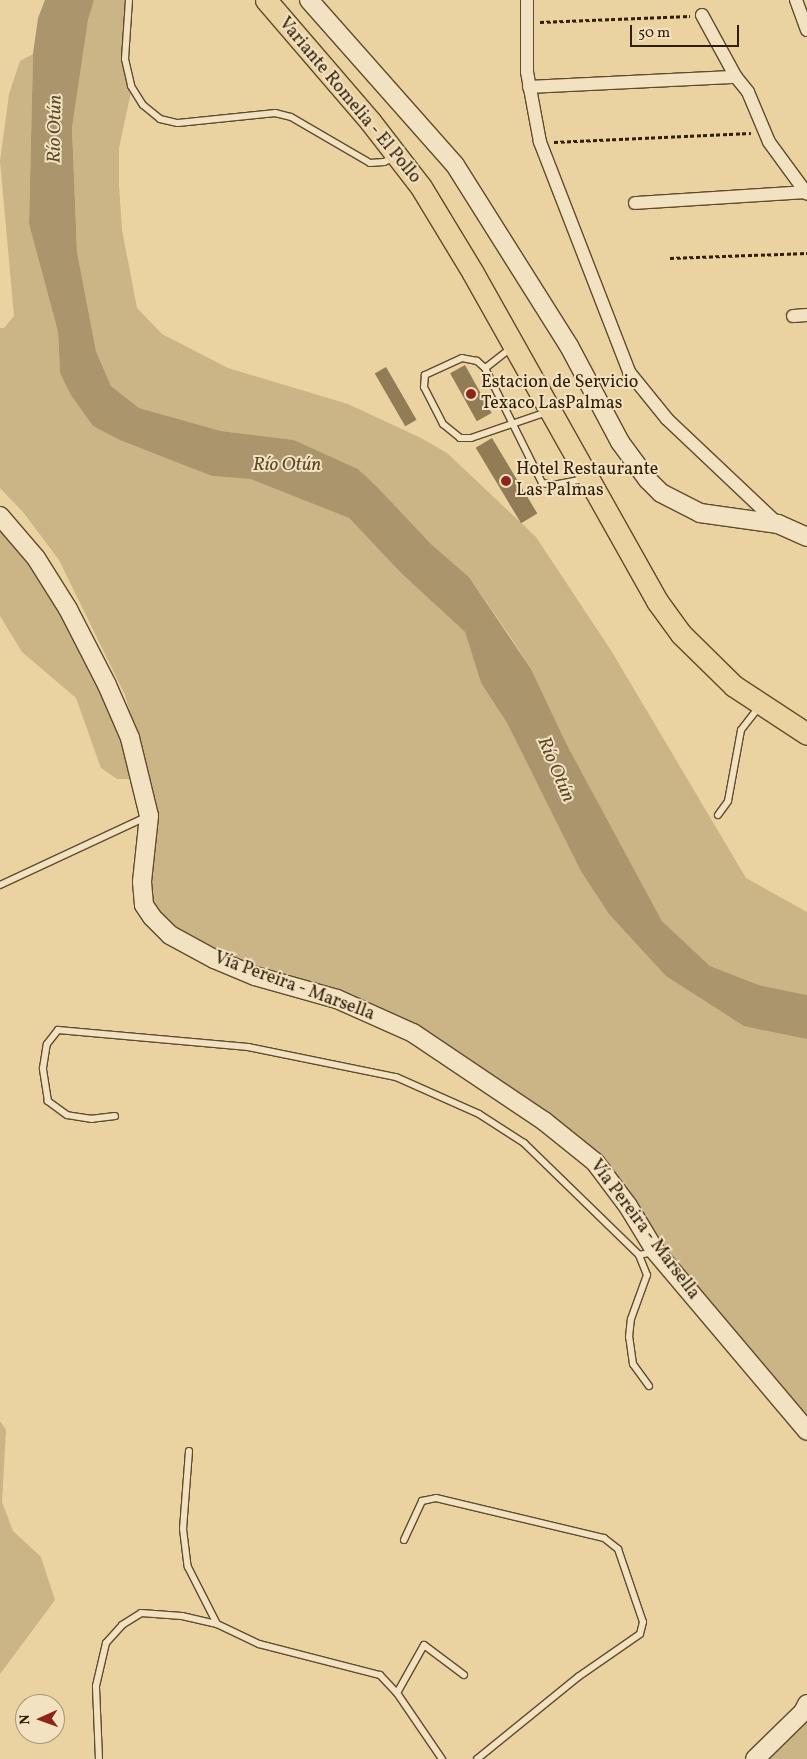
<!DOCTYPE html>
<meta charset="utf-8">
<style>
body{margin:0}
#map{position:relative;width:807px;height:1759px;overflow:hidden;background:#ebd2a1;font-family:Vollkorn,serif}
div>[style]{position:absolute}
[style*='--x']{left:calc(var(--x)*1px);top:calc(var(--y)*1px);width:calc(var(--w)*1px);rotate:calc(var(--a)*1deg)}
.green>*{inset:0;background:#cbb486}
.water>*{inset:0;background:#ab956c}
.building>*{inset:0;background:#917c56;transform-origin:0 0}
.path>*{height:2.5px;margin-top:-1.25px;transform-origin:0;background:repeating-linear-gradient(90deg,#301f05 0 4px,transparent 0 6.5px)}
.roads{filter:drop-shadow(1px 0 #5f4c2c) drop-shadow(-1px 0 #5f4c2c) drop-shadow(0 1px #5f4c2c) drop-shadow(0 -1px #5f4c2c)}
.service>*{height:6px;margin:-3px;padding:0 3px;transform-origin:3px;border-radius:3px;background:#f2e2c2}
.minor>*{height:12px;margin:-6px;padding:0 6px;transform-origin:6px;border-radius:6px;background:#f2e2c2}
.secondary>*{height:18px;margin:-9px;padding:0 9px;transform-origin:9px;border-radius:9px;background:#f2e2c2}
.trunk>*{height:21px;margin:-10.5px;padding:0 10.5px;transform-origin:10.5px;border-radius:10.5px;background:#ebd2a1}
.dots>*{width:14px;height:14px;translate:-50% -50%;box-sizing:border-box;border:2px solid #f2e2c2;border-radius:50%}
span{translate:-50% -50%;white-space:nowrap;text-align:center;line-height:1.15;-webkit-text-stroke:4px #f2e2c2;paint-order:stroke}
.street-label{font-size:18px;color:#301f05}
.poi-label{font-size:18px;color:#301f05}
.left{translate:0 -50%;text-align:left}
.water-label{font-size:19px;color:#5b4829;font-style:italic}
.north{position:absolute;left:15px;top:1694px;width:50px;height:50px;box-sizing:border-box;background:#f2e2c2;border:1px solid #a49476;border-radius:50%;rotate:268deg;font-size:14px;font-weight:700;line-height:20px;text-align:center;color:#301f05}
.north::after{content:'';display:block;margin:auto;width:18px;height:22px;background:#8f2418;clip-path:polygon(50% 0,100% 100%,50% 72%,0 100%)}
.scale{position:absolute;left:630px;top:25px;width:109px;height:22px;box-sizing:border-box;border:2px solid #301f05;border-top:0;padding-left:6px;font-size:15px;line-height:18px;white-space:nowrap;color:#301f05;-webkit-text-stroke:4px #f2e2c2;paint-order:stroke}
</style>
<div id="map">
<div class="green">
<div style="clip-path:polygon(94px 0,131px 0,126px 39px,131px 92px,119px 148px,119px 185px,122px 230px,137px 308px,162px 334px,228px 368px,348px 404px,421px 438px,447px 453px,536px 537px,612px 652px,746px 878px,807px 912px,807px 995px,759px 985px,710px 966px,662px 921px,567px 745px,531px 669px,512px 639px,469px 577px,431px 544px,358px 469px,294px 440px,221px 431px,139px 408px,111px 386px,96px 351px,77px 252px,72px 128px,88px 20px)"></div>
<div style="clip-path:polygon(33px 54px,29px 224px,58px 332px,60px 373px,93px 426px,212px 476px,250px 479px,349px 518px,401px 573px,465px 632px,481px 683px,507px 723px,538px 785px,652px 932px,807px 1035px,807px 1431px,595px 1162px,413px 1033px,283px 983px,153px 919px,142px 882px,158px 815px,125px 695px,59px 560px,23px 512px,0 488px,0 328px,4px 328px,14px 316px,0 161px,9px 94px,20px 61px)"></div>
<div style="clip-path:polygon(0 516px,107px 685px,135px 779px,117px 779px,101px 768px,76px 698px,22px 652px,0 616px)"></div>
<div style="clip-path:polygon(0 1421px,6px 1430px,2px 1502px,13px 1531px,41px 1557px,55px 1600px,0 1674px)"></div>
<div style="clip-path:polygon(807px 1704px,807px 1759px,761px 1759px)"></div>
</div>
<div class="water">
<div style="clip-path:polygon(45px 0,94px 0,88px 20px,72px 128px,77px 252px,96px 351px,111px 386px,139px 408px,221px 431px,294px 440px,358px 469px,378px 488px,431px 544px,469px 577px,531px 669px,567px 745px,662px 921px,710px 966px,759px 985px,807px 995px,807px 1039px,744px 1026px,666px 976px,609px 914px,581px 871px,507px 723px,481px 683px,465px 632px,401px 573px,349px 518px,250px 479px,212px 476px,120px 440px,93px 426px,71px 395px,60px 373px,58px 332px,29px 224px,33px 54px,38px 18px)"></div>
</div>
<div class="building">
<div style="left:465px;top:365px;width:55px;height:17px;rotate:61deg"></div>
<div style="left:386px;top:367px;width:61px;height:13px;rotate:60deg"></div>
<div style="left:492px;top:438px;width:88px;height:19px;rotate:59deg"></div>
</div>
<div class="path">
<div style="--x:540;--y:22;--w:150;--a:-2.3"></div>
<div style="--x:554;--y:142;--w:197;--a:-2.6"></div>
<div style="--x:670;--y:258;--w:137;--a:-2.1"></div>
</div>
<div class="roads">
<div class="service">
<div style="--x:129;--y:0;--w:59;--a:93.9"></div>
<div style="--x:125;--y:59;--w:28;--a:77"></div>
<div style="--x:131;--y:86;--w:22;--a:58"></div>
<div style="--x:143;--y:105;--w:22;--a:39"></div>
<div style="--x:160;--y:119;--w:18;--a:13"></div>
<div style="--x:178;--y:123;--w:98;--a:-5.9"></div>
<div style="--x:275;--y:113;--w:16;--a:14"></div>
<div style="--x:291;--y:117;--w:91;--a:30.2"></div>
<div style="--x:370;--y:163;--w:14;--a:-4"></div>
<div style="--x:384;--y:162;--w:12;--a:-24"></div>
<div style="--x:511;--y:348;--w:33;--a:142"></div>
<div style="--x:485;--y:368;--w:11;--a:-139"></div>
<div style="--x:477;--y:361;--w:15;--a:-169"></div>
<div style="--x:462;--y:358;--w:41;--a:155.3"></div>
<div style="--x:425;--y:375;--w:12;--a:95"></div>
<div style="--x:424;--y:387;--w:42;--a:62.8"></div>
<div style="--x:443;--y:424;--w:22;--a:39"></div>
<div style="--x:460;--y:438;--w:11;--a:0"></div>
<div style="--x:471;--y:438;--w:80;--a:-18.9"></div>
<div style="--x:485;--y:368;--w:128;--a:63.6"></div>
<div style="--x:542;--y:483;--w:11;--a:10"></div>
<div style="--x:553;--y:485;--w:31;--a:-11"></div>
<div style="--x:718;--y:815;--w:17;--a:-54"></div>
<div style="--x:728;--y:801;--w:72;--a:-79.6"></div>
<div style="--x:741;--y:730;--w:29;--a:-52"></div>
<div style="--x:0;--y:885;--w:161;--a:-25"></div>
<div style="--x:115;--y:1116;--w:23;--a:173"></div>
<div style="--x:92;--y:1119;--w:25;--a:-171"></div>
<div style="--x:67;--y:1115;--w:24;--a:-144"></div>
<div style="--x:48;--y:1101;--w:33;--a:-99"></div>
<div style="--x:43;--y:1068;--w:24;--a:-81"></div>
<div style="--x:47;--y:1044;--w:18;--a:-52"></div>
<div style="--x:58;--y:1030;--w:191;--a:5.1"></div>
<div style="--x:248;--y:1047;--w:151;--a:11.5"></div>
<div style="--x:396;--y:1077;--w:91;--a:24"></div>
<div style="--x:479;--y:1114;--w:54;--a:32.8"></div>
<div style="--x:524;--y:1143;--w:161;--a:44.2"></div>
<div style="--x:649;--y:1386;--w:27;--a:-126"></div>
<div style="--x:633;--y:1364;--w:27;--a:-98"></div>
<div style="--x:629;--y:1337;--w:18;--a:-84"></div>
<div style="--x:631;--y:1319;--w:47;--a:-70"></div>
<div style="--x:647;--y:1275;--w:22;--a:-112"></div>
<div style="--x:639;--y:1255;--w:14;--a:-12"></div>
<div style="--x:189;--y:1451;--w:78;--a:94.4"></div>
<div style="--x:183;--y:1529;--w:38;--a:83"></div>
<div style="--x:188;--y:1567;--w:64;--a:63"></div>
<div style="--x:404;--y:1540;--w:43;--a:-65.2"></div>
<div style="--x:422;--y:1501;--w:14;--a:-12"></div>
<div style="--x:436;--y:1498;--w:173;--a:13.4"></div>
<div style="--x:604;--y:1538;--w:18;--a:38"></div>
<div style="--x:618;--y:1549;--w:77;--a:71.1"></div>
<div style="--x:643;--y:1622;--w:12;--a:104"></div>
<div style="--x:640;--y:1634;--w:75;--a:145.3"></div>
<div style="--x:578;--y:1677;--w:130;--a:140.9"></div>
<div style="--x:397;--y:1693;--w:55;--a:-60.6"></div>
<div style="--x:424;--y:1645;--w:50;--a:36.9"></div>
<div style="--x:99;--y:1759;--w:73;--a:-92.4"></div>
<div style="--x:96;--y:1686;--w:44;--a:-76.9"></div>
<div style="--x:106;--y:1643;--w:24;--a:-48"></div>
<div style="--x:122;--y:1625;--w:22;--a:-32"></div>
<div style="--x:141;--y:1613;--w:41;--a:4.2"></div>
<div style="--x:182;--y:1616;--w:36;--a:13"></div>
<div style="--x:217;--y:1624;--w:47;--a:25.5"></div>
<div style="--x:259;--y:1644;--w:125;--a:14.4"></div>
<div style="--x:380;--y:1675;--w:25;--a:47"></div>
<div style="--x:397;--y:1693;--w:80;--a:55.7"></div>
</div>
<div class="minor">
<div style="--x:527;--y:0;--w:72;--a:90"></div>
<div style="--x:527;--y:72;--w:71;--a:79.5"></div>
<div style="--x:540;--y:142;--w:247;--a:68.8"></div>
<div style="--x:629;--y:372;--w:60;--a:51"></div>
<div style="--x:667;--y:419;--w:153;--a:43.4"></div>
<div style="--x:796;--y:0;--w:32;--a:70"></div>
<div style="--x:702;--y:15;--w:71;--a:61.3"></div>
<div style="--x:736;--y:77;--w:19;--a:51"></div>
<div style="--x:748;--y:92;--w:54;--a:67.2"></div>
<div style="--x:769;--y:142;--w:64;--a:53.8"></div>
<div style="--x:529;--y:87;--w:207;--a:-2.8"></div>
<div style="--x:635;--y:203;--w:170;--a:-3.7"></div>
<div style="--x:793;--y:316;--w:14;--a:-4"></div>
</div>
<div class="secondary">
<div style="--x:309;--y:0;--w:220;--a:48.5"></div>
<div style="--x:455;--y:165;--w:214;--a:57.8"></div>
<div style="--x:569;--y:346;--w:109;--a:62"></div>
<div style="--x:620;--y:442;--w:47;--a:53.6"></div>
<div style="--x:648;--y:480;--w:18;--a:45"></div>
<div style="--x:661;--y:493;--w:44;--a:27.1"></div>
<div style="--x:700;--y:513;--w:79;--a:8"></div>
<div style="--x:778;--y:524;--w:32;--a:24"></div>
<div style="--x:0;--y:516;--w:55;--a:49.4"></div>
<div style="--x:36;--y:558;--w:60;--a:57.9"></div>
<div style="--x:68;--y:609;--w:85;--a:62.8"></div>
<div style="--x:107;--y:685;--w:58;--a:66.5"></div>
<div style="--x:130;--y:738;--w:80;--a:76.3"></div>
<div style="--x:149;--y:816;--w:66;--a:96.1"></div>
<div style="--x:142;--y:882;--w:23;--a:85"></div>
<div style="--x:144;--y:905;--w:14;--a:56"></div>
<div style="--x:152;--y:917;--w:25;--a:45"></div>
<div style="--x:170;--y:935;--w:50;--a:28.6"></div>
<div style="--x:214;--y:959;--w:44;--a:22.5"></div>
<div style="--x:255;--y:976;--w:85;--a:15.7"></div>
<div style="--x:337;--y:999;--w:83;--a:24.1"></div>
<div style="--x:413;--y:1033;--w:158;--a:33.9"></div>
<div style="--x:544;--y:1121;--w:65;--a:38.8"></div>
<div style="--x:595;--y:1162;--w:55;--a:53.1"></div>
<div style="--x:628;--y:1206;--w:54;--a:58.7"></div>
<div style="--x:656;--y:1252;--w:234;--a:49.8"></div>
<div style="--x:755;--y:1759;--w:67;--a:-44.4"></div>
<div style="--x:803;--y:1712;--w:9;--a:-63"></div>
</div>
<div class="trunk">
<div style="--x:266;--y:0;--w:160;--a:49.3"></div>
<div style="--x:370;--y:121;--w:83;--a:52.3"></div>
<div style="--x:421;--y:187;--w:100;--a:58.8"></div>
<div style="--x:473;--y:273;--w:376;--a:60.7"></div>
<div style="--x:657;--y:601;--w:41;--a:54"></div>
<div style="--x:681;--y:634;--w:74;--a:44.5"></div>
<div style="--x:734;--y:686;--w:87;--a:33.3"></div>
</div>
</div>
<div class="dots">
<div style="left:471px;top:394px;background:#8f2418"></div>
<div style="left:506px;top:481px;background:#8f2418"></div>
</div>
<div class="street-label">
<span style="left:349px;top:101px;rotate:50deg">Variante Romelia - El Pollo</span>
<span style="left:294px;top:987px;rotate:20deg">Vía Pereira - Marsella</span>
<span style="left:644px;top:1230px;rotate:53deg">Vía Pereira - Marsella</span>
</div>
<div class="poi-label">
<span class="left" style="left:481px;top:394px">Estacion de Servicio<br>Texaco LasPalmas</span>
<span class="left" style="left:516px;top:481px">Hotel Restaurante<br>Las Palmas</span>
</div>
<div class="water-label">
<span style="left:56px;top:129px;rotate:-89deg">Río Otún</span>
<span style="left:287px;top:466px">Río Otún</span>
<span style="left:555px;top:770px;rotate:67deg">Río Otún</span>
</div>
<div class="north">N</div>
<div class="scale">50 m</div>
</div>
